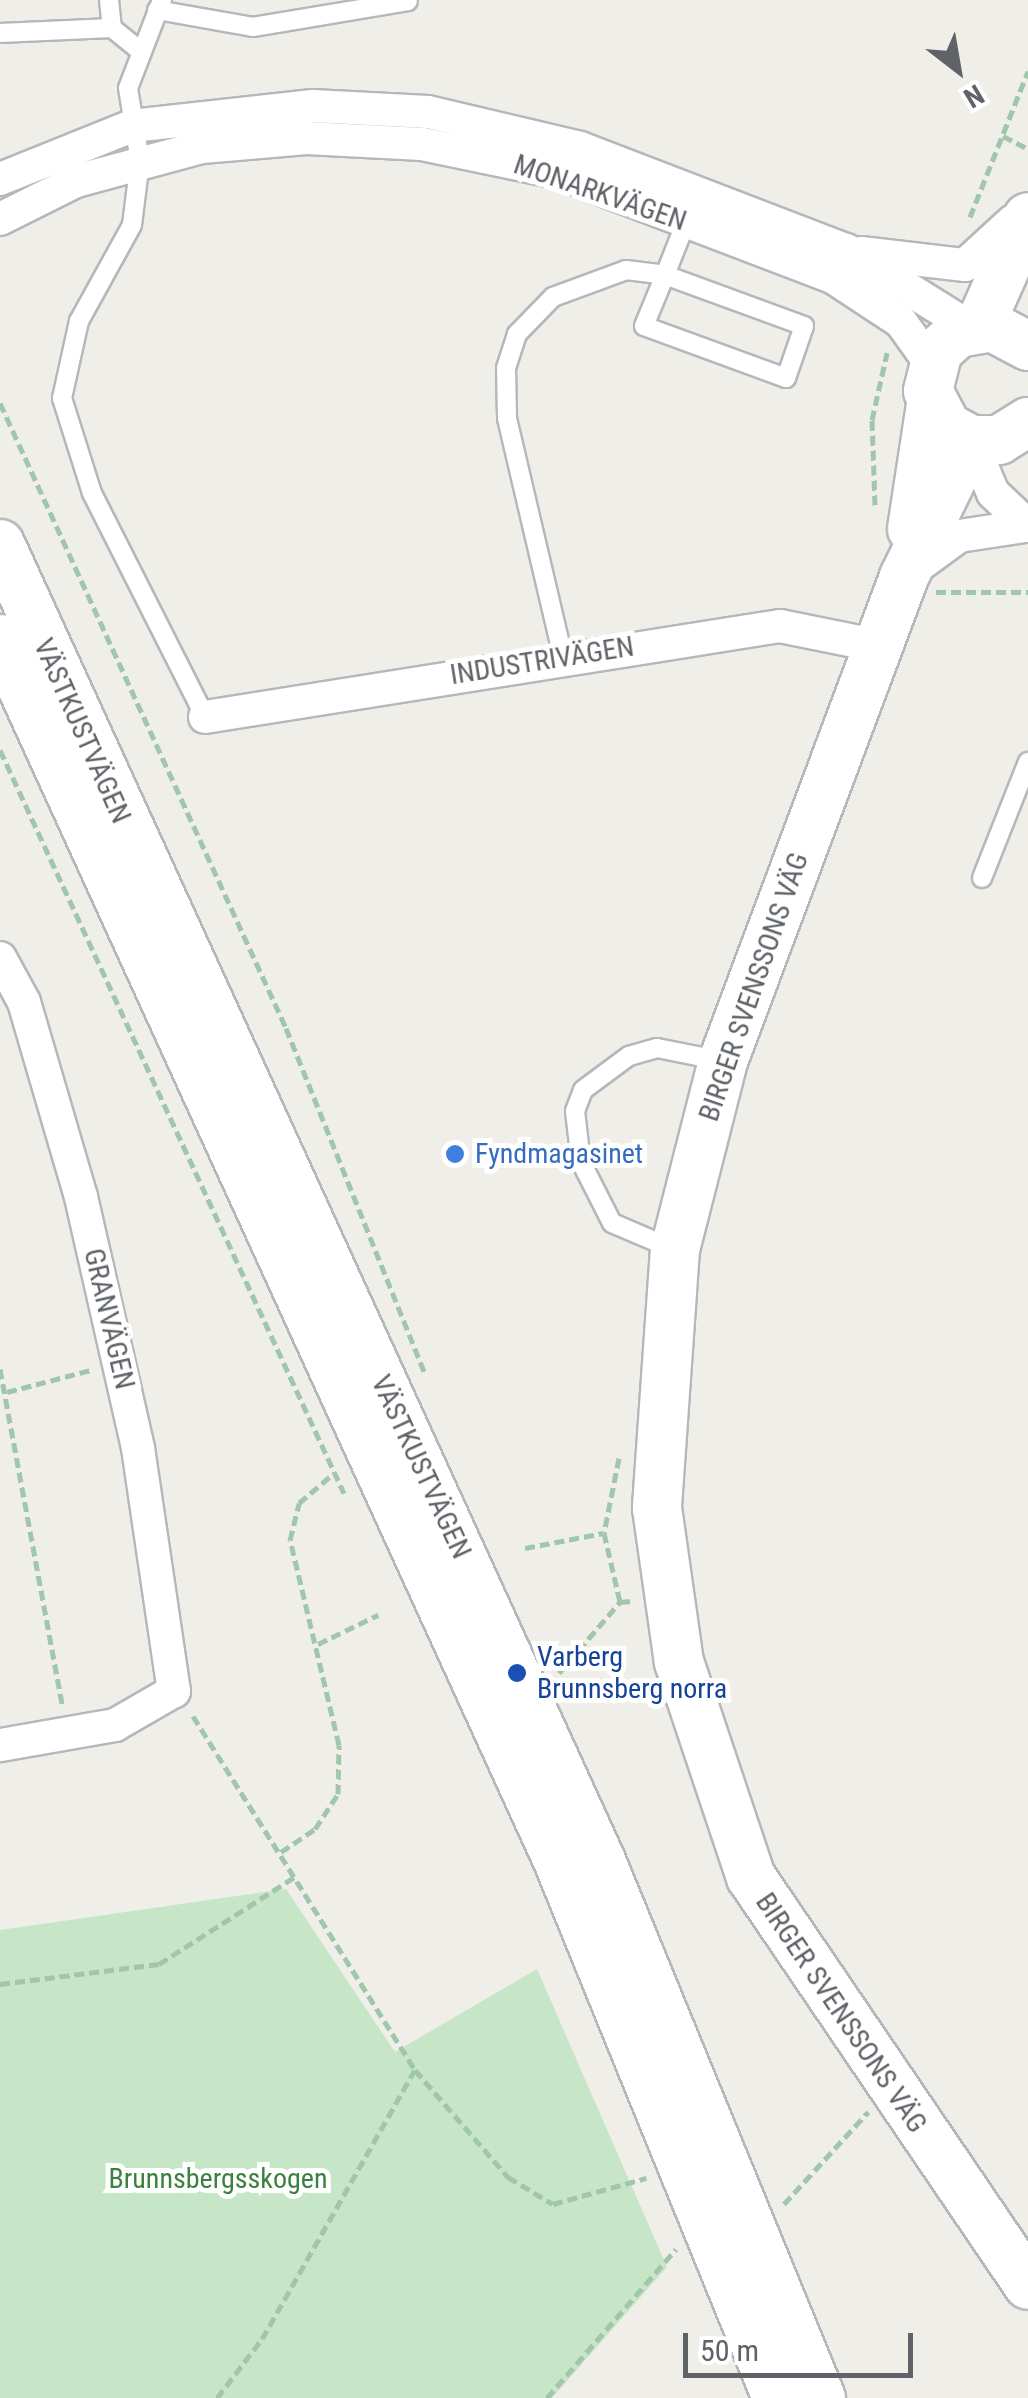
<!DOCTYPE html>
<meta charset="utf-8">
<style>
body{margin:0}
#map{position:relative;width:1028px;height:2398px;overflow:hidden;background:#f0eee8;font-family:"Roboto Condensed",sans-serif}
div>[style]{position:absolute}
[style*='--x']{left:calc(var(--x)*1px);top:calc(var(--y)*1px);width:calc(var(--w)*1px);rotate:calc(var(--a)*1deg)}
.green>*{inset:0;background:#c7e5c7}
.path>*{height:5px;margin-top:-2.5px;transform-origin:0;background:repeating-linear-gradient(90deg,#a0c6ab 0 10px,transparent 0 15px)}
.roads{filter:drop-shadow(2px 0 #b5b8bb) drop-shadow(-2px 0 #b5b8bb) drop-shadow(0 2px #b5b8bb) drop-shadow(0 -2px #b5b8bb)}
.lane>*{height:18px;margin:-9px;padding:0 9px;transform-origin:9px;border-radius:9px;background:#fff}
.street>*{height:32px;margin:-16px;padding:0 16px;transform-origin:16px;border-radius:16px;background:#fff}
.secondary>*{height:48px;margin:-24px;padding:0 24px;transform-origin:24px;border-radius:24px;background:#fff}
.dots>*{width:28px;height:28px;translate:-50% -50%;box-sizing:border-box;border:5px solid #fff;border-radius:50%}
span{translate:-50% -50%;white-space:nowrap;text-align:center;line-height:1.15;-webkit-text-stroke:10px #fff;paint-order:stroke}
.street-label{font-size:28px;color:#5f6367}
.shop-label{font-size:28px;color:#366cbe}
.left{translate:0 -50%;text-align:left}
.transit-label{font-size:28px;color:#164399}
.park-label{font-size:28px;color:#3c813f}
.north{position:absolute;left:908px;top:20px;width:100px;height:100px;-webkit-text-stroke:8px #fff;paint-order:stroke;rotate:149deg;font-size:28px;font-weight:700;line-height:40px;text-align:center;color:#5f6367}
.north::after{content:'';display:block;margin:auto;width:35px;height:45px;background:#5f6367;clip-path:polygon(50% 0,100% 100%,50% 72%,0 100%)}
.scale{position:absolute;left:683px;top:2333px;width:230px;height:45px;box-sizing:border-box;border:5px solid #5f6367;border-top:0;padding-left:12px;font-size:30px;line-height:35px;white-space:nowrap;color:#5f6367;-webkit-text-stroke:8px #fff;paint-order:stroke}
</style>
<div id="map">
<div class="green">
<div style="clip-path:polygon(286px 1889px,395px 2052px,537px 1969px,667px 2267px,552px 2398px,0 2398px,0 1930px)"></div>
</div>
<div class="path">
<div style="--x:1003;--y:136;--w:28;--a:27"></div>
<div style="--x:970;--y:217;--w:157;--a:-68.3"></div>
<div style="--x:0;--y:403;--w:687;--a:65.41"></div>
<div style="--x:286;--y:1028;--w:373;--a:68.1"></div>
<div style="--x:875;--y:505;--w:85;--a:-92"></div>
<div style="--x:872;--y:420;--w:69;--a:-77.4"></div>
<div style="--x:936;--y:592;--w:92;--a:0"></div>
<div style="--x:0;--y:750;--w:819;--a:65.16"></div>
<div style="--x:0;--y:1369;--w:342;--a:79.5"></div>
<div style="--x:7;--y:1392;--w:87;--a:-14.7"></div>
<div style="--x:619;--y:1458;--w:76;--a:101.3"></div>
<div style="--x:604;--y:1533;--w:71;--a:76.9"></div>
<div style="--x:620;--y:1602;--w:11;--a:-5"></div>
<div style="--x:525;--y:1548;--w:80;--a:-10.8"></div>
<div style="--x:318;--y:1644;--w:67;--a:-25.8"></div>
<div style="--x:559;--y:1673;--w:94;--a:-49.3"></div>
<div style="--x:193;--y:1716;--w:418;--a:57.9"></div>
<div style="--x:415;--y:2070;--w:142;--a:49"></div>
<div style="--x:508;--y:2177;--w:52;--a:31"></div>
<div style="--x:553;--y:2204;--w:97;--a:-15.6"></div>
<div style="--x:281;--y:1852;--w:41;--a:-34.1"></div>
<div style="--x:315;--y:1829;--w:42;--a:-56.7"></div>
<div style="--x:338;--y:1794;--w:49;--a:-88.8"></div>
<div style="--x:339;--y:1745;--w:211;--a:-103.4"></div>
<div style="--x:290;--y:1540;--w:38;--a:-76"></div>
<div style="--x:299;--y:1503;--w:46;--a:-40.6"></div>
<div style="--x:0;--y:1984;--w:160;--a:-7.2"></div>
<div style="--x:159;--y:1964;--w:163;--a:-32.7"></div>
<div style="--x:784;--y:2204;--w:125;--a:-47.6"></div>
<div style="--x:217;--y:2398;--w:74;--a:-52.7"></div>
<div style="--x:262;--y:2339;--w:309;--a:-60.4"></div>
<div style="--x:547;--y:2398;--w:197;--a:-49.1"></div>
</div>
<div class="roads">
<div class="lane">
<div style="--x:109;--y:0;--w:28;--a:84"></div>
<div style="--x:162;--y:0;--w:94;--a:111.1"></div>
<div style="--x:128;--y:88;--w:74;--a:80.7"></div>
<div style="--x:140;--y:161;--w:64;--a:97.1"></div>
<div style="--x:132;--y:225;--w:110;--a:118.9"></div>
<div style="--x:79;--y:321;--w:79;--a:102.4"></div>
<div style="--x:62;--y:398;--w:100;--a:72.5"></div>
<div style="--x:92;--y:493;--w:251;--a:63.2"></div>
<div style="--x:157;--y:10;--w:97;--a:10"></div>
<div style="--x:253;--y:27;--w:157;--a:-9.5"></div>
<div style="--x:0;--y:33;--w:112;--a:-2.6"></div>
<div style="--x:112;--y:28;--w:33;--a:39"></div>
<div style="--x:665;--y:275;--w:148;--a:20.1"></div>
<div style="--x:804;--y:326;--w:55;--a:109.1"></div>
<div style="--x:786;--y:378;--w:151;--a:-159.9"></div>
<div style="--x:644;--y:326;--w:55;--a:-67.6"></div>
<div style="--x:563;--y:657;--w:245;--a:-103.2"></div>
<div style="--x:507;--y:418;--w:50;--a:-91.1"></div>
<div style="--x:506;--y:368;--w:36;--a:-72"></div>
<div style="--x:517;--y:334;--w:52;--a:-45.8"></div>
<div style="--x:553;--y:297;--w:78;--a:-20.3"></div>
<div style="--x:626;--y:270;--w:39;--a:7"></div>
<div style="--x:665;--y:275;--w:62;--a:-68.4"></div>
<div style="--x:982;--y:878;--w:125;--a:-68.4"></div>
<div style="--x:673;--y:1249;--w:66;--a:-156.9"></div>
<div style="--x:612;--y:1223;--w:68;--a:-116.9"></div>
<div style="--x:581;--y:1162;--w:51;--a:-96.7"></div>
<div style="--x:575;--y:1111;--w:22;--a:-69"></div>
<div style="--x:583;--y:1090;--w:57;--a:-36.5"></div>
<div style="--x:629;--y:1056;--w:29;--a:-16"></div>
<div style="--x:657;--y:1048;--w:66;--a:11.3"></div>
</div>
<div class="street">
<div style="--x:0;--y:179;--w:142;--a:-21.9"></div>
<div style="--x:132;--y:126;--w:182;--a:-6.3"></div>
<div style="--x:313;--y:106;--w:115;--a:3"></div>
<div style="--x:428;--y:112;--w:156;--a:13.3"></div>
<div style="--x:580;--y:148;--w:285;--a:21"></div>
<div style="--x:846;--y:250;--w:147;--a:32"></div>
<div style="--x:0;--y:219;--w:85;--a:-26.6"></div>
<div style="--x:76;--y:181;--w:131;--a:-15.1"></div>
<div style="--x:202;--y:147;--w:105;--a:-4.9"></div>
<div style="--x:307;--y:138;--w:115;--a:3"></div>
<div style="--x:422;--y:144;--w:138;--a:11.7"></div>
<div style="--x:557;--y:172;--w:297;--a:20.9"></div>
<div style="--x:834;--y:278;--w:80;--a:33.3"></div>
<div style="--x:901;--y:322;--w:52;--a:54.5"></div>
<div style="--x:861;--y:253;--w:105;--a:6.6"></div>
<div style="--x:965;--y:265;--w:64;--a:-42.5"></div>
<div style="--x:971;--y:440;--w:57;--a:67.5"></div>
<div style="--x:993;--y:493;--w:48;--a:43.3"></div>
<div style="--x:911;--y:571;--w:59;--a:-36.1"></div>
<div style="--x:959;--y:536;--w:67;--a:-8.6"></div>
<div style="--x:205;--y:717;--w:582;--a:-8.99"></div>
<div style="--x:780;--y:626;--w:101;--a:11.4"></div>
<div style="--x:0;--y:958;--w:50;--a:61.4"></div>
<div style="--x:24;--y:1002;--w:203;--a:73.7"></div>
<div style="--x:81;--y:1197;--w:257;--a:77.2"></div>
<div style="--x:138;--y:1448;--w:246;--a:81.6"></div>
<div style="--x:174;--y:1691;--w:68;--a:150"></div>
<div style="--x:115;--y:1725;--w:117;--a:170.1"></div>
</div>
<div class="secondary">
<div style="--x:979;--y:327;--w:120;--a:-66"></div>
<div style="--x:1028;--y:346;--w:41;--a:-152.2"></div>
<div style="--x:992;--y:327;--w:35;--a:170"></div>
<div style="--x:958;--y:333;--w:27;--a:138"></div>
<div style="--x:938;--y:351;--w:41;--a:104"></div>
<div style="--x:928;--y:391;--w:41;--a:62.2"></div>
<div style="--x:947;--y:427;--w:27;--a:28"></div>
<div style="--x:971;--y:440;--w:28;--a:0"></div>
<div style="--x:999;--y:440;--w:34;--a:-32"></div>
<div style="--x:971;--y:440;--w:153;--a:116.1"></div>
<div style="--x:904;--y:577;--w:517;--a:110.5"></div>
<div style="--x:723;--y:1061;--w:194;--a:104.3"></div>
<div style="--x:675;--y:1249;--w:260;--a:94"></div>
<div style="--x:657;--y:1508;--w:156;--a:81.9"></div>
<div style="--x:679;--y:1662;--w:227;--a:71.5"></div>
<div style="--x:751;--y:1877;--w:493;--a:55.8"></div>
<div style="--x:912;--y:529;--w:125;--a:-81.3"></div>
<div style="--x:0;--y:544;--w:1448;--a:65.47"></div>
<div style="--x:601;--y:1861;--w:580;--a:67.72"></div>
<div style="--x:0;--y:639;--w:1346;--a:65.45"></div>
<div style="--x:559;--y:1863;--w:578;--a:67.83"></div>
</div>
</div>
<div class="dots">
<div style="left:455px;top:1154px;background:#3f7fe0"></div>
<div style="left:517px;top:1673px;background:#1a4fb4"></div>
</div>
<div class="street-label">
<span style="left:600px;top:193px;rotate:19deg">MONARKVÄGEN</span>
<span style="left:542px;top:661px;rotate:-9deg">INDUSTRIVÄGEN</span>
<span style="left:82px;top:731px;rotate:66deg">VÄSTKUSTVÄGEN</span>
<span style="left:754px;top:987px;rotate:-71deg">BIRGER SVENSSONS VÄG</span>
<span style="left:109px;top:1319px;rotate:77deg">GRANVÄGEN</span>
<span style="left:421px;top:1467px;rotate:65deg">VÄSTKUSTVÄGEN</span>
<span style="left:841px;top:2013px;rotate:56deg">BIRGER SVENSSONS VÄG</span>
</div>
<div class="shop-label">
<span class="left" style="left:475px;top:1154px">Fyndmagasinet</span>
</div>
<div class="transit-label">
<span class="left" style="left:537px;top:1673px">Varberg<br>Brunnsberg norra</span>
</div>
<div class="park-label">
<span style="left:218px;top:2179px">Brunnsbergsskogen</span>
</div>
<div class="north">N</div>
<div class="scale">50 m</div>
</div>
